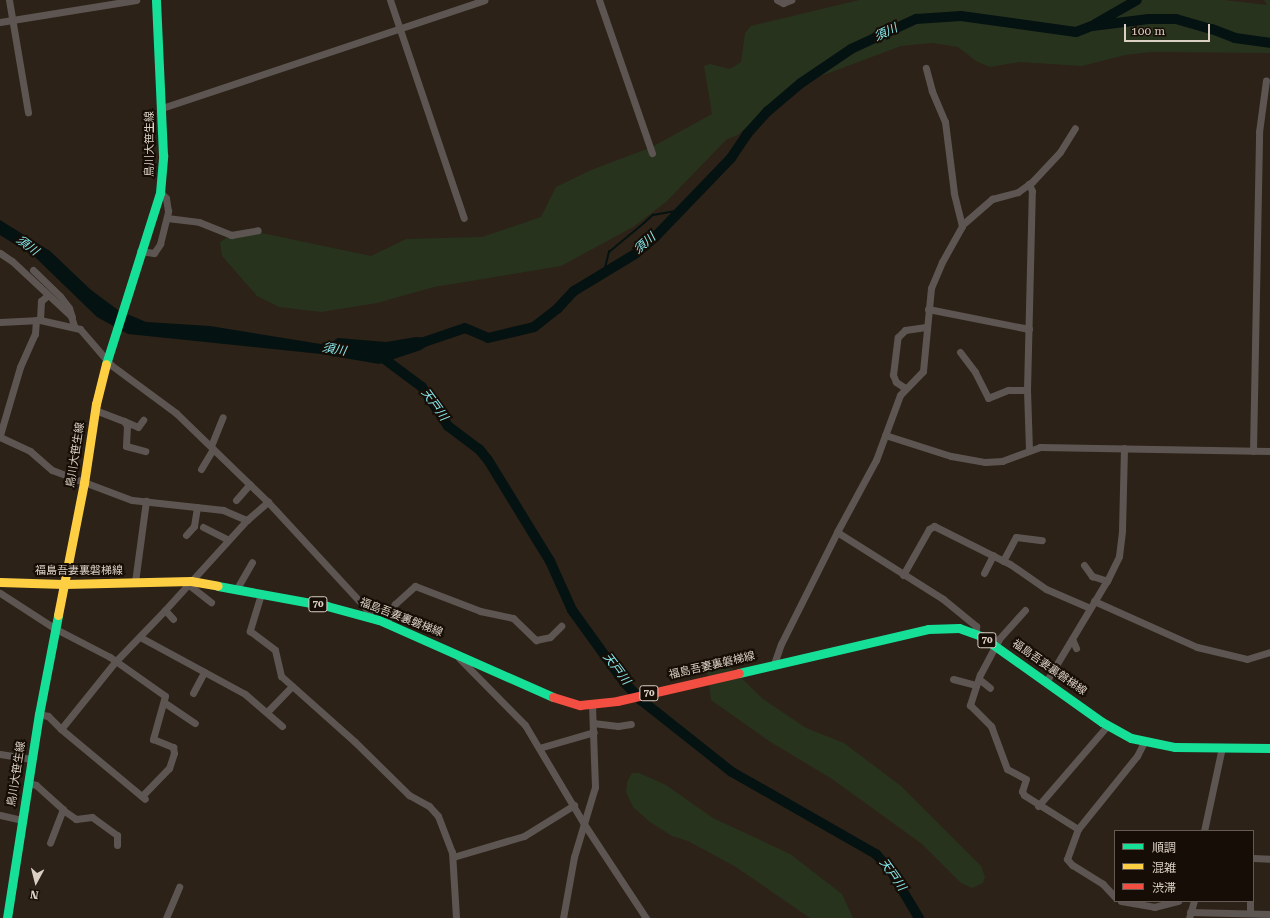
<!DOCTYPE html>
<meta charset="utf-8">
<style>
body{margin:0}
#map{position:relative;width:1270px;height:918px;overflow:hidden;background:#2c2217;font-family:"Roboto Serif","Noto Sans JP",serif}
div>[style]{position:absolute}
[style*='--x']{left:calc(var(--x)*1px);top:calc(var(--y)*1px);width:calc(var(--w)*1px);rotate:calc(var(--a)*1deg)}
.green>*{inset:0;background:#28331e}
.water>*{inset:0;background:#051212}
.stream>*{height:1.5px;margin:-0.75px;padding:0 0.75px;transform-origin:0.75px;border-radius:0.75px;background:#051212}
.river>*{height:10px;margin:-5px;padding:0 5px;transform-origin:5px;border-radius:5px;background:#051212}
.street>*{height:7px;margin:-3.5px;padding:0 3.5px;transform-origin:3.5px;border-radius:3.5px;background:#5d5552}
.fast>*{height:9px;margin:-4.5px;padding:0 4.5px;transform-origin:4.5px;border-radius:4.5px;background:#16e098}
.slow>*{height:9px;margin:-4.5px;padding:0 4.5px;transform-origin:4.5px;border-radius:4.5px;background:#ffcf43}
.jam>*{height:9px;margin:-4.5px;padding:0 4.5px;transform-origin:4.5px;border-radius:4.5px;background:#f24e42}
span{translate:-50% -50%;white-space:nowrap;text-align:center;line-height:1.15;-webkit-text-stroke:4px #160e06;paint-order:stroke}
.shield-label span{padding:1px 3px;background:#160e06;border:1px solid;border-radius:3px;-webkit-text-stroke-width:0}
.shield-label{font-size:10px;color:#dbcfc3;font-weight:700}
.street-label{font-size:11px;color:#dbcfc3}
.water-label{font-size:12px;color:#88eaf0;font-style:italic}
.legend{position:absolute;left:1114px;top:830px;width:140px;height:72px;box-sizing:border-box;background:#160e06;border:1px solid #655b52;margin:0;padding:5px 7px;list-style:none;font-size:12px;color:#dbcfc3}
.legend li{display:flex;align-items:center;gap:8px;height:20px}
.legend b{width:20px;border:1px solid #655b52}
.north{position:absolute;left:16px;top:862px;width:40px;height:40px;-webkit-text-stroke:3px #160e06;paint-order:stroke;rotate:187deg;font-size:11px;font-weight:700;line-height:16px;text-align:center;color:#dbcfc3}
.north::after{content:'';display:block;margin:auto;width:14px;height:18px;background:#dbcfc3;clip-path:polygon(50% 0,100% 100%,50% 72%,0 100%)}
.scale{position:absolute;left:1124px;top:24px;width:86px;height:18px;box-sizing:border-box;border:2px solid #dbcfc3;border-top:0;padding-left:5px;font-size:12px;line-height:14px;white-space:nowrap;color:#dbcfc3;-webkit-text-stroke:3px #160e06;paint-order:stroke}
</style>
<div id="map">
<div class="green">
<div style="clip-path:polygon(859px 0,1224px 0,1267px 5px,1264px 0,1270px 0,1270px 53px,1151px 52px,1125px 55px,1082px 66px,1020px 62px,990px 67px,976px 61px,958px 47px,932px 43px,901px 46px,802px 83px,736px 136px,727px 139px,666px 202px,633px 227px,561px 266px,434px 287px,377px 303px,321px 312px,279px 307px,257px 296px,222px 256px,220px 242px,229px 236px,257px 232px,371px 256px,406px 239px,482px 237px,541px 217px,556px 187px,591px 170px,652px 147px,712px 114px,704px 66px,710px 64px,730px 69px,741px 62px,745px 33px,751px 26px)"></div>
<div style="clip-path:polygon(719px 656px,763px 699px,806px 728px,844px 743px,901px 786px,981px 866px,985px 877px,983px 883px,972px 888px,961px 883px,922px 844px,832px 779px,769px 741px,711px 700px,707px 671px,710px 661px)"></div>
<div style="clip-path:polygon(632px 773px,639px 773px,666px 785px,713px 818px,790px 854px,842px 894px,853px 918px,810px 918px,736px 867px,688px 841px,672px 836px,650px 822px,633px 807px,626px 792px,627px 782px)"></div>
</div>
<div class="water">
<div style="clip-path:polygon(0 220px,50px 251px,91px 290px,118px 310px,146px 322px,210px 326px,327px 345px,338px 338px,386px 342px,416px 337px,438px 338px,421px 350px,379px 364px,321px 354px,128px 334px,97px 317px,35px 257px,0 235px)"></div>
</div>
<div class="stream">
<div style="--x:604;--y:272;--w:21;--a:-76"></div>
<div style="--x:609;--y:252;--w:45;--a:-39.6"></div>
<div style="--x:644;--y:223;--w:12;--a:-42"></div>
<div style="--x:653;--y:215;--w:27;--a:-10"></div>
</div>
<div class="river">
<div style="--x:1095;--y:24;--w:48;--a:-29.7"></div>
<div style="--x:421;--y:343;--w:46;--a:-18.8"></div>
<div style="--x:465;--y:328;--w:25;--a:23"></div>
<div style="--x:488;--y:338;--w:47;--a:-13.4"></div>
<div style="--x:534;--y:327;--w:31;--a:-38"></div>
<div style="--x:558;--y:308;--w:23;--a:-47"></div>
<div style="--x:574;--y:291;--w:71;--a:-31.2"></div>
<div style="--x:635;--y:254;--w:26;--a:-40"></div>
<div style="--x:655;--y:237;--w:110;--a:-46.1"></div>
<div style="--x:731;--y:158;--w:29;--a:-56"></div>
<div style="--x:747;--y:134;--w:31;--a:-48"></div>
<div style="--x:768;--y:111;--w:43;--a:-40.3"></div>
<div style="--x:801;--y:83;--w:60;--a:-34.2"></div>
<div style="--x:851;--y:49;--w:72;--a:-24.8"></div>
<div style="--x:916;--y:19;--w:45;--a:-3.8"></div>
<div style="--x:961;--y:16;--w:116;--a:7.9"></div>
<div style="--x:1076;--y:32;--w:17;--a:-21"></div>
<div style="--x:1092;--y:26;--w:57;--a:-7"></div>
<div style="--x:1149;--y:19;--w:27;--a:0"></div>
<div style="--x:1176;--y:19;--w:37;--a:16"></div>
<div style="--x:1212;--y:29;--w:25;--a:21"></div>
<div style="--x:1235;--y:38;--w:35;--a:8"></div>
<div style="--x:379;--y:355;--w:54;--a:36.7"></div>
<div style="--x:422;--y:387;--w:47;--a:56.3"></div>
<div style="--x:448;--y:426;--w:39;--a:37"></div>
<div style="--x:479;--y:449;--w:14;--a:51"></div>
<div style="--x:488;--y:460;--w:119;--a:58.5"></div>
<div style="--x:550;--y:561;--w:54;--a:65.8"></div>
<div style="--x:572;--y:610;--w:89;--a:54.2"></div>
<div style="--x:624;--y:682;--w:25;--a:47"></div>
<div style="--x:641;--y:700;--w:116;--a:38.4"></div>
<div style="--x:732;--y:772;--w:166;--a:29.7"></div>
<div style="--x:876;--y:854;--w:23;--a:49"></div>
<div style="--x:891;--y:871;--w:55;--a:59.2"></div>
</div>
<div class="street">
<div style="--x:9;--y:0;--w:114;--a:80.4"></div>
<div style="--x:390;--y:0;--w:230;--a:71.3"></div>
<div style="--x:599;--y:0;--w:162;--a:70.9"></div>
<div style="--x:777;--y:0;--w:7;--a:27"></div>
<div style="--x:783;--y:3;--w:9;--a:-21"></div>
<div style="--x:0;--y:22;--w:138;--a:-9.2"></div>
<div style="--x:162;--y:108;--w:340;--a:-18.5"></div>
<div style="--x:167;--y:218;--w:32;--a:7"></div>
<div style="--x:199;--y:222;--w:35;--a:22"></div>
<div style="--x:231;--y:235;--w:27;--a:-10"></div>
<div style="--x:962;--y:225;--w:40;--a:-41"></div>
<div style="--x:992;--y:199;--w:27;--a:-15"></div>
<div style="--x:1018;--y:192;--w:17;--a:-36"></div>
<div style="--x:1032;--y:182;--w:41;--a:-47"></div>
<div style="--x:1060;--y:152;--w:28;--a:-58"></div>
<div style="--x:140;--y:251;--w:14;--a:8"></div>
<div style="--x:154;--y:253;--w:11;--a:-56"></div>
<div style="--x:160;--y:244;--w:34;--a:-76"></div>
<div style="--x:168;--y:211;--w:13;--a:-99"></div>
<div style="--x:166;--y:198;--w:8;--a:-135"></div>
<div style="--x:0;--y:253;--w:14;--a:34"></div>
<div style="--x:12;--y:261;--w:81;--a:43"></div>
<div style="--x:71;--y:316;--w:10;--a:73"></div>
<div style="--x:33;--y:270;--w:37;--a:44"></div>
<div style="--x:60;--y:296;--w:15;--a:53"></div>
<div style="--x:69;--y:308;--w:9;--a:72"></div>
<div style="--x:928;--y:309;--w:103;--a:11.2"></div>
<div style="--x:40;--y:320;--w:19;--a:-87"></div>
<div style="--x:41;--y:301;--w:9;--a:-41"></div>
<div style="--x:0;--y:322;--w:40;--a:-2.9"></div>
<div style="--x:40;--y:320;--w:41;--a:12.7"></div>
<div style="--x:80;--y:329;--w:48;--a:49.3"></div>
<div style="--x:111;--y:365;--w:81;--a:36.4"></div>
<div style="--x:176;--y:413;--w:128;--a:44.1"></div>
<div style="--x:268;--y:502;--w:143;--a:47.3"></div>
<div style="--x:365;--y:607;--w:13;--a:58"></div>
<div style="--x:960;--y:352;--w:25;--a:53"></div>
<div style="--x:975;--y:372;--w:29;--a:63"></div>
<div style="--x:988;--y:398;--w:22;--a:-22"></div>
<div style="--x:1008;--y:390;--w:19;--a:0"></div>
<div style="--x:905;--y:388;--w:11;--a:-146"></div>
<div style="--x:896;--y:382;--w:8;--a:-113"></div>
<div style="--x:893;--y:375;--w:38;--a:-83"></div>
<div style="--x:898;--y:337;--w:10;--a:-45"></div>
<div style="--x:905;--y:330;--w:21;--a:-8"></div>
<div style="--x:95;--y:410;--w:31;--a:21"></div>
<div style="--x:124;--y:421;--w:6;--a:59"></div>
<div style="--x:127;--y:426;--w:20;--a:93"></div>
<div style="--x:126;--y:446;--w:20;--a:15"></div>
<div style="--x:124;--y:421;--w:15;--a:23"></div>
<div style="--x:138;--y:427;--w:9;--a:-54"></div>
<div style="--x:0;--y:435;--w:71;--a:-73.6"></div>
<div style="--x:20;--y:367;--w:36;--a:-66"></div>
<div style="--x:35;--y:334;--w:14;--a:-86"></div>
<div style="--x:885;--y:435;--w:69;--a:17.7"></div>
<div style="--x:951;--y:456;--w:35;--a:10"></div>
<div style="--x:985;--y:462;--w:17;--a:-3"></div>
<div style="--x:1002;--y:461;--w:40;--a:-20.2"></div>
<div style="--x:1040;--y:447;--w:230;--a:1"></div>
<div style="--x:0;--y:437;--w:33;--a:25"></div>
<div style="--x:30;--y:451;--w:29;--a:41"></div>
<div style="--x:52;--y:470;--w:85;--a:20.6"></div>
<div style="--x:132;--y:500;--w:92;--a:6.3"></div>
<div style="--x:223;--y:510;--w:26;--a:23"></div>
<div style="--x:211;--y:446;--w:31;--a:-68"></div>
<div style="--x:1029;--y:450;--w:60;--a:-91.9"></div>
<div style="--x:1027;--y:390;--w:199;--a:-88.6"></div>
<div style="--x:1032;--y:191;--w:8;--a:-113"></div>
<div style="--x:1253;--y:451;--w:319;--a:-88.9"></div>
<div style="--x:1259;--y:132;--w:52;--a:-82.3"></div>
<div style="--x:201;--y:469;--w:23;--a:-59"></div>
<div style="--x:236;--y:500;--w:21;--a:-49"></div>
<div style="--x:203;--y:527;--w:28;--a:27"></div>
<div style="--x:837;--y:532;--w:125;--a:32.3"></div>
<div style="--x:943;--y:599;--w:43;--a:39.3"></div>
<div style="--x:976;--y:626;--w:8;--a:90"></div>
<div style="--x:186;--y:535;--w:12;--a:-48"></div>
<div style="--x:194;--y:526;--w:19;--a:-81"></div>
<div style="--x:1003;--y:561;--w:27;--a:-62"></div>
<div style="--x:1016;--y:537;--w:26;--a:7"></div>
<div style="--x:1084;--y:565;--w:14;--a:54"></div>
<div style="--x:1092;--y:576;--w:16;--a:18"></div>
<div style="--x:984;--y:573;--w:20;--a:-63"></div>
<div style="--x:903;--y:575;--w:53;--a:-60.5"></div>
<div style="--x:929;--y:529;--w:6;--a:-31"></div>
<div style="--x:934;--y:526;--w:85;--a:26.6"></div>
<div style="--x:1010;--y:564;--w:44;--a:34.8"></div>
<div style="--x:1046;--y:589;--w:48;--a:23.4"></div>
<div style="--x:135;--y:582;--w:82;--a:-82.3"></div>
<div style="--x:189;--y:585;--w:28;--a:38"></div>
<div style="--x:236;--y:590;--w:32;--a:-60"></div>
<div style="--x:0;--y:593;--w:64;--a:32.9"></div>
<div style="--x:54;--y:628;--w:63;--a:27.4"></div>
<div style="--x:110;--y:657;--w:67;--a:35.3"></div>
<div style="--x:165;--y:696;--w:45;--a:105.6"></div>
<div style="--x:153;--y:739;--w:22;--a:22"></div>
<div style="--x:173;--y:747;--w:6;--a:81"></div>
<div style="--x:174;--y:753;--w:16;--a:108"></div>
<div style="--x:169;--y:768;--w:39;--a:134"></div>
<div style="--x:261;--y:594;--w:39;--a:107"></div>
<div style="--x:250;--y:631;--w:31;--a:37"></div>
<div style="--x:275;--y:650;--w:27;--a:77"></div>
<div style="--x:281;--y:676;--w:99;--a:41.7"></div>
<div style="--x:355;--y:742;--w:76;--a:44.5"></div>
<div style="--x:409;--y:795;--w:23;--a:29"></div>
<div style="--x:429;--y:806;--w:13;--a:48"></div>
<div style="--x:438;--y:816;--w:39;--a:69"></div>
<div style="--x:452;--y:852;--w:66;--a:86.5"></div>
<div style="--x:1094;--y:601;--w:113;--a:24.1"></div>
<div style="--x:1197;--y:647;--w:51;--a:13.5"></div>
<div style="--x:1247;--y:659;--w:24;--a:-17"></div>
<div style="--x:165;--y:610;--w:122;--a:-47.7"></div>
<div style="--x:247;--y:520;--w:28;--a:-41"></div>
<div style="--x:1025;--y:610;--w:39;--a:132"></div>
<div style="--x:999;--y:639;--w:40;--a:118"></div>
<div style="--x:980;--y:674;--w:33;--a:108"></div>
<div style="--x:970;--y:705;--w:30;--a:45"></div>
<div style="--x:991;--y:726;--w:46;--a:69.6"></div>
<div style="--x:1007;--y:769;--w:21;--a:28"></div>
<div style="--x:1026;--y:779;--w:13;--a:108"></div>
<div style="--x:1022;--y:791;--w:4;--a:63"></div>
<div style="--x:1024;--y:795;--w:64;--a:32.2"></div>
<div style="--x:386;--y:623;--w:21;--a:-65"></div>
<div style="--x:395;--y:604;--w:27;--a:-42"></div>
<div style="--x:415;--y:586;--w:70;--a:21"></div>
<div style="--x:480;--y:611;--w:34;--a:12"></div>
<div style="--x:513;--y:618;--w:32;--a:44"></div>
<div style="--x:536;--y:640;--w:14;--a:-12"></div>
<div style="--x:550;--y:637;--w:16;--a:-45"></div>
<div style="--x:140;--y:637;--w:119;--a:28.5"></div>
<div style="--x:245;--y:694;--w:49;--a:40.9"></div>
<div style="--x:1072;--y:639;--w:10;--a:66"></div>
<div style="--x:459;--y:658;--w:94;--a:45.4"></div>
<div style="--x:525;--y:725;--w:115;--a:59.2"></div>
<div style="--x:584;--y:824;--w:113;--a:56.6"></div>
<div style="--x:774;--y:664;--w:21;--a:-71"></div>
<div style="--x:781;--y:644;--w:125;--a:-63.4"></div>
<div style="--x:837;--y:532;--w:82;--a:-61.6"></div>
<div style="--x:876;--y:460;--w:69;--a:-69.7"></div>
<div style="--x:900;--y:395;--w:33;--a:-46"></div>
<div style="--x:923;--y:371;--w:83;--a:-84.5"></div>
<div style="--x:931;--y:288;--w:28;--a:-67"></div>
<div style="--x:942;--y:262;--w:41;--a:-60.9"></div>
<div style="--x:962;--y:226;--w:34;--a:-104"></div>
<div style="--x:954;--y:193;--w:72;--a:-97.2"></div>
<div style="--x:945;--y:122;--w:34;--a:-113"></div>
<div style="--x:932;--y:91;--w:24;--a:-105"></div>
<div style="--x:953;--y:679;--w:24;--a:15"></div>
<div style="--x:979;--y:679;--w:14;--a:39"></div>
<div style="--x:1046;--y:682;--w:120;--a:-59"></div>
<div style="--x:1108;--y:579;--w:25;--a:-64"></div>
<div style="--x:1119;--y:556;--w:26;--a:-83"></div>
<div style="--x:1122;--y:530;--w:82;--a:-88.6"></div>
<div style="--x:193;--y:693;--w:24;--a:-62"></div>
<div style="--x:165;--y:703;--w:36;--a:34"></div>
<div style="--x:267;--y:712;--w:36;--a:-46"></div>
<div style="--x:39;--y:714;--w:9;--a:13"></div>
<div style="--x:48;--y:716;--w:18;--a:45"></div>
<div style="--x:61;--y:729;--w:86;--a:-51.1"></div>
<div style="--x:115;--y:662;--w:72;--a:-46.1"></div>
<div style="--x:165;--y:610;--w:12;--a:48"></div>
<div style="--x:593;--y:723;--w:25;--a:7"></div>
<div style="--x:618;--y:726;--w:13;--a:-9"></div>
<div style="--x:61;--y:729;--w:109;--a:39.8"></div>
<div style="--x:539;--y:748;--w:57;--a:-16.2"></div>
<div style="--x:0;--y:754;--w:32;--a:9"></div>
<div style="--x:28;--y:783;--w:8;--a:14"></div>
<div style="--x:36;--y:785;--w:36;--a:42"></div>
<div style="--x:63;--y:809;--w:36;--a:111"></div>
<div style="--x:1038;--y:806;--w:107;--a:-49.2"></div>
<div style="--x:63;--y:810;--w:16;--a:35"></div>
<div style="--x:76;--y:819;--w:16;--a:-7"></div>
<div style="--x:92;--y:817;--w:31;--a:36"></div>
<div style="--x:117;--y:835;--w:10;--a:90"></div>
<div style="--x:0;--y:815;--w:23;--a:13"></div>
<div style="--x:1204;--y:831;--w:86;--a:-77.9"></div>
<div style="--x:453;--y:857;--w:74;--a:-16.5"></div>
<div style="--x:524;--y:836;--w:59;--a:-31.8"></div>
<div style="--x:1253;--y:858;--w:17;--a:3"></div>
<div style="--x:1115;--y:897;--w:18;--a:-133"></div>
<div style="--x:1103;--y:884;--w:36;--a:-148"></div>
<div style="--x:1072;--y:865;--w:8;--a:-130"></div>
<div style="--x:1067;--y:859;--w:32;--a:-70"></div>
<div style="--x:1078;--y:829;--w:94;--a:-51.1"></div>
<div style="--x:1137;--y:756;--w:16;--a:-63"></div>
<div style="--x:1121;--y:901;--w:34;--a:10"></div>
<div style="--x:1154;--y:907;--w:25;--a:-14"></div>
<div style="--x:1190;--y:912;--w:80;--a:1.4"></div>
<div style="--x:1250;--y:913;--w:12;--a:-90"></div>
<div style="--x:166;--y:918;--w:34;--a:-67"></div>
<div style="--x:563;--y:918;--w:62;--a:-79.8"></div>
<div style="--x:574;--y:857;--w:73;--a:-73.3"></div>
<div style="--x:595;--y:787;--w:82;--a:-92.1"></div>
<div style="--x:1189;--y:918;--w:18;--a:-74"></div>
</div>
<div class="fast">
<div style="--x:106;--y:364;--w:179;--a:-72.5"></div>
<div style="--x:160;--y:193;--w:38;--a:-85"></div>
<div style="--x:163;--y:155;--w:155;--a:-92.6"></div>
<div style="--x:218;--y:586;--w:111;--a:10.4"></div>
<div style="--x:327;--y:606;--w:54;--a:15.1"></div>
<div style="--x:379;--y:620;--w:190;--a:23.9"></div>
<div style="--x:739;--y:673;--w:194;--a:-13.1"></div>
<div style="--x:928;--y:629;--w:31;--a:-2"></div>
<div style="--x:959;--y:628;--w:23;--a:20"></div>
<div style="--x:981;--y:636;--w:148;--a:35.4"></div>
<div style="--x:1102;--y:722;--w:33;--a:29"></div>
<div style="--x:1131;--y:738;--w:45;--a:11.6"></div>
<div style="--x:1175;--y:747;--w:95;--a:0.6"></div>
<div style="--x:7;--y:918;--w:206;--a:-81.1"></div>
<div style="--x:39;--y:714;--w:101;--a:-79.1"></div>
</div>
<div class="slow">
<div style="--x:0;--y:582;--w:64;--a:1.8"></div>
<div style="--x:64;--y:584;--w:127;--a:-1.4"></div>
<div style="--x:191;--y:581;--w:27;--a:10"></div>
<div style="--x:58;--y:615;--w:135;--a:-78.9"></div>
<div style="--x:84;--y:483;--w:80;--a:-81.4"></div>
<div style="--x:96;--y:404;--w:41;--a:-76"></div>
</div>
<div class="jam">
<div style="--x:553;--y:697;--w:28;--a:17"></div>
<div style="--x:580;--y:705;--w:37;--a:-6"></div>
<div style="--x:617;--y:701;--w:125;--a:-12.9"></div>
</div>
<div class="shield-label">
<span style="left:318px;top:604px">70</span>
<span style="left:987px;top:640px">70</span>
<span style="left:649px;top:693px">70</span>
</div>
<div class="street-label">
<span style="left:150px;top:144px;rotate:-90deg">鳥川大笹生線</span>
<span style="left:76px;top:455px;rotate:-81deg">鳥川大笹生線</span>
<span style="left:79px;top:571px">福島吾妻裏磐梯線</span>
<span style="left:401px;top:618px;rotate:21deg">福島吾妻裏磐梯線</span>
<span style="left:712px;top:666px;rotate:-13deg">福島吾妻裏磐梯線</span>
<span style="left:1049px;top:668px;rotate:35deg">福島吾妻裏磐梯線</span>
<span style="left:17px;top:774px;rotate:-81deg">鳥川大笹生線</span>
</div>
<div class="water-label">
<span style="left:886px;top:33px;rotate:-25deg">須川</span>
<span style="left:645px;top:244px;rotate:-41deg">須川</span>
<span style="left:27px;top:246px;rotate:37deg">須川</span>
<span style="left:334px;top:350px;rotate:10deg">須川</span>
<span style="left:434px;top:405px;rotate:54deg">天戸川</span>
<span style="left:616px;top:669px;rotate:53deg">天戸川</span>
<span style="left:892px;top:875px;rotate:55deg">天戸川</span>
</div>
<ul class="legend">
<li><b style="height:5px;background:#16e098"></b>順調</li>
<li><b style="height:5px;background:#ffcf43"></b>混雑</li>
<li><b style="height:5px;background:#f24e42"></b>渋滞</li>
</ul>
<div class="north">N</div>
<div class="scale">100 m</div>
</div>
